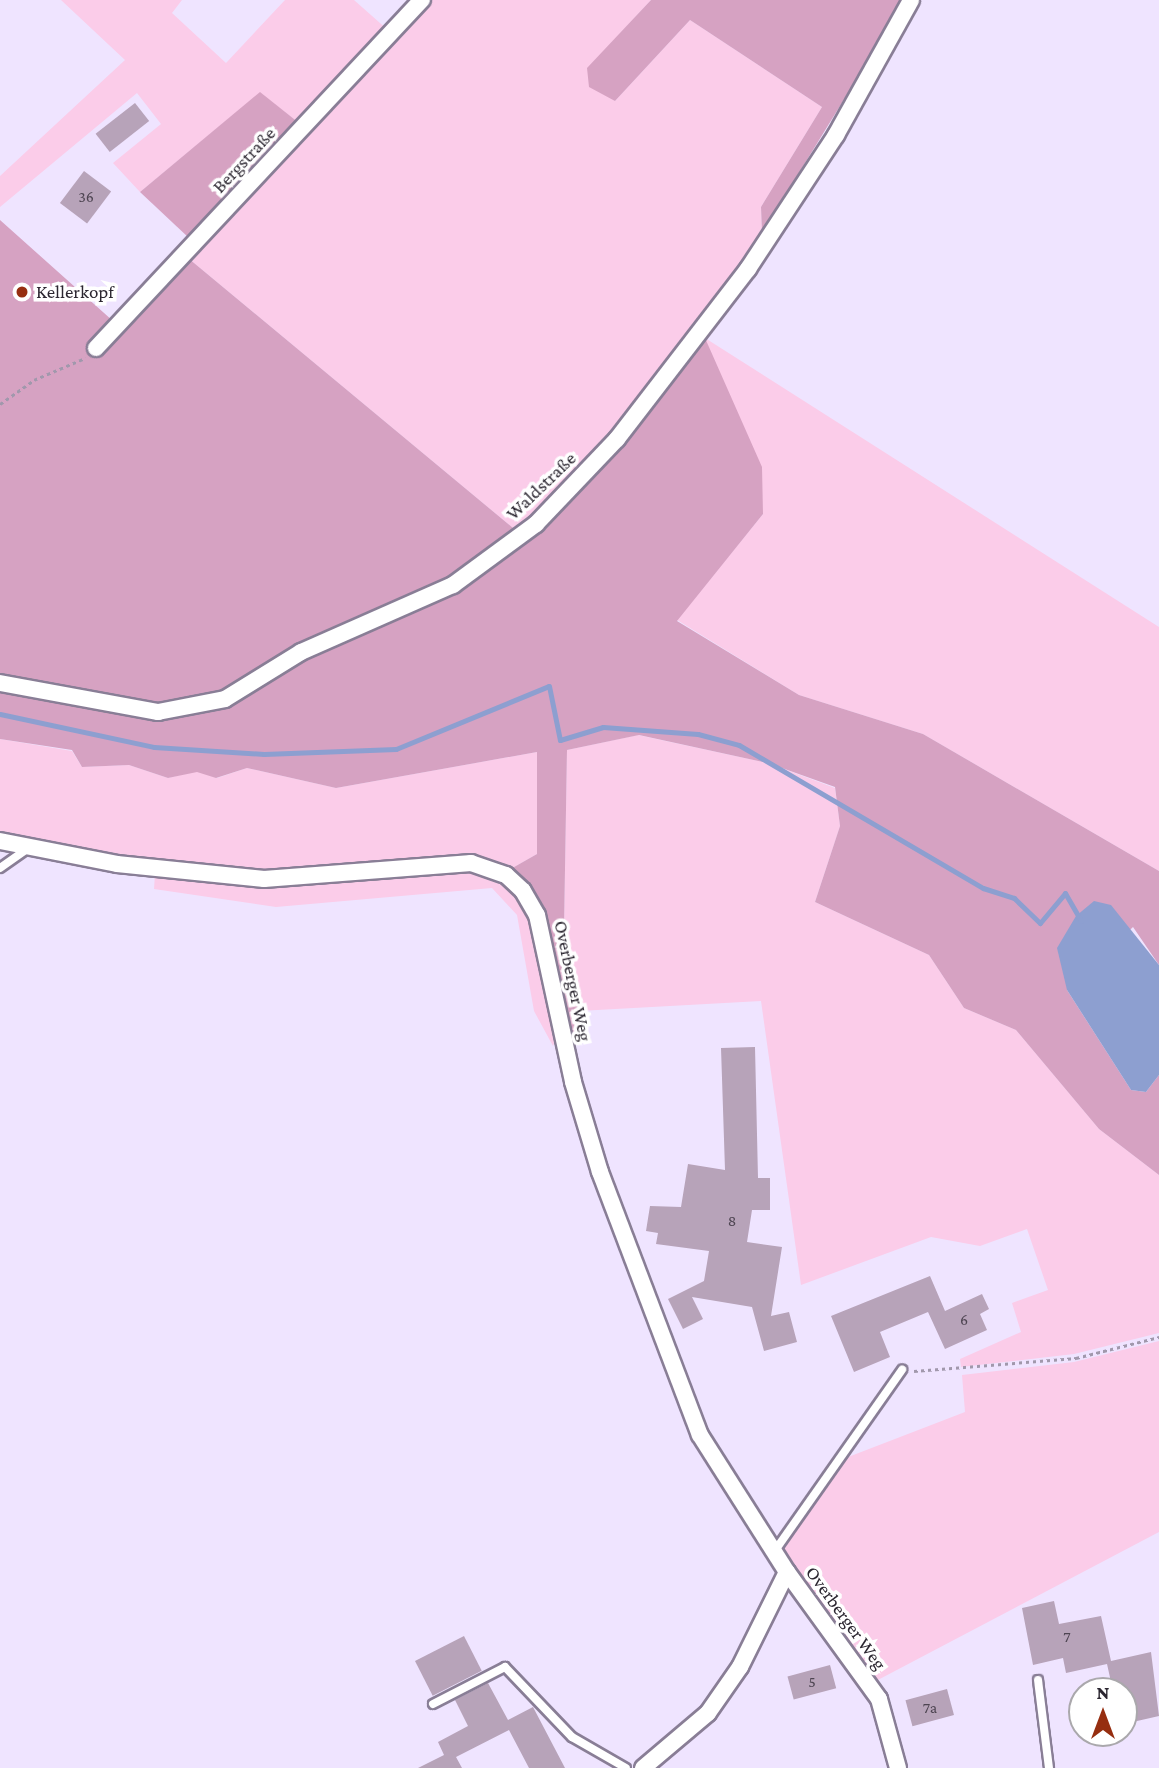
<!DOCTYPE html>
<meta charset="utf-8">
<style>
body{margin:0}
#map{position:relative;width:1159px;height:1768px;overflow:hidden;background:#efe4ff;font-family:"Crimson Pro",serif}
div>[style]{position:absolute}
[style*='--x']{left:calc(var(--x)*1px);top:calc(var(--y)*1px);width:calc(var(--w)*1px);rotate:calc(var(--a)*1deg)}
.green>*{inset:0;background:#fbcce9}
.forest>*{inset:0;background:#d6a2c2}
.water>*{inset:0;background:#8d9fd0}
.stream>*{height:5px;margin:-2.5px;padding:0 2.5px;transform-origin:2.5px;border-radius:2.5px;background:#8d9fd0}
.building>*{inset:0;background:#b7a3b9;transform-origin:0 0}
.path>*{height:2.5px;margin-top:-1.25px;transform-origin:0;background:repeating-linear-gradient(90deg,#a198ac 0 3.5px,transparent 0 7px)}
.roads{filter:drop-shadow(2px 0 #897e96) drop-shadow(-2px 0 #897e96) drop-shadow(0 2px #897e96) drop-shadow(0 -2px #897e96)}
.lane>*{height:8px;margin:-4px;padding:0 4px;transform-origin:4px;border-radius:4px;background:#fff}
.street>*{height:16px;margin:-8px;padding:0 8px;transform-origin:8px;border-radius:8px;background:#fff}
.dots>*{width:19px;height:19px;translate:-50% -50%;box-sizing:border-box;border:4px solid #fff;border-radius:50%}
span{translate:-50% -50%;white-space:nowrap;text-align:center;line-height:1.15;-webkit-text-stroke:7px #fff;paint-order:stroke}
.number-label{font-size:16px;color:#4e4552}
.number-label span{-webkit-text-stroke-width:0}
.street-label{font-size:19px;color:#2b2630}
.poi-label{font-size:19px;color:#2b2630}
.left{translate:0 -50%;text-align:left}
.north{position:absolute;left:1068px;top:1677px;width:70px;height:70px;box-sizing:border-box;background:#fff;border:2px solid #aaa8ac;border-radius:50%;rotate:0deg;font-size:19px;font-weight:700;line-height:28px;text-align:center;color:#2b2630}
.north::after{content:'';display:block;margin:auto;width:24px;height:32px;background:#962e10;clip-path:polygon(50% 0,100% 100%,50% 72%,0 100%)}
</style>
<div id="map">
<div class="green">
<div style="clip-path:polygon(61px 0,182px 0,172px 13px,226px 63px,285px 0,354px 0,389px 31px,299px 123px,260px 93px,140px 192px,113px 163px,161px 124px,137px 93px,0 207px,0 176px,125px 60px)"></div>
<div style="clip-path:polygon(431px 0,651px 0,588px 68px,615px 101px,690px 20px,822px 107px,761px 207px,762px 233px,679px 357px,615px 436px,519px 533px,188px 258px)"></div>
<div style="clip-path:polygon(705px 338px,1159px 627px,1159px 871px,923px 734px,799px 695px,677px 620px,763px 514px)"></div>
<div style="clip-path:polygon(638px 735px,768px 763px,835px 788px,840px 826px,815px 902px,929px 955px,964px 1008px,1016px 1030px,1099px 1129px,1159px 1175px,1159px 1333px,1074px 1354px,961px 1367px,960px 1359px,1021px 1332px,1012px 1303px,1048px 1290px,1027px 1229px,980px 1246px,931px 1237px,801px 1285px,761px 1001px,579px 1011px,564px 929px,567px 750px)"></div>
<div style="clip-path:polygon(0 739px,72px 751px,82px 767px,129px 765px,168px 778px,197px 771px,217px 778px,247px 768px,336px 788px,537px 752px,537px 854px,507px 871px,492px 865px,263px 877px,118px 861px,0 837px)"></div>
<div style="clip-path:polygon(470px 867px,504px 878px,533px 917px,557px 1035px,553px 1046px,534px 1011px,517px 915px,492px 888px,276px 907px,154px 889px,155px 874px,261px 883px)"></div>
<div style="clip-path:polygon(1159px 1341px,1159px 1532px,874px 1682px,781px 1553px,843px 1459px,965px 1412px,962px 1375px,1074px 1362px)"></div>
</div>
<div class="forest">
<div style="clip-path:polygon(651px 0,905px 0,762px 233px,761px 207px,822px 107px,690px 20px,615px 101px,589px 87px,587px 68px)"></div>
<div style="clip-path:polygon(260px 92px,299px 123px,189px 238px,140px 192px)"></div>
<div style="clip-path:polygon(0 220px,113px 321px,88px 346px,98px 356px,188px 258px,519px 533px,451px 582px,224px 696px,158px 710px,0 680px)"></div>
<div style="clip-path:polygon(705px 338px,762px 467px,763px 514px,677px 621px,799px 695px,923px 734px,1159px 871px,1159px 965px,1133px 927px,1067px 990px,1131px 1090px,1146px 1092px,1159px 1075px,1159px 1175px,1099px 1129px,1016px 1030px,964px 1008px,929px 955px,815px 902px,840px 826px,835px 787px,768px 763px,639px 735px,567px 750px,564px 929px,584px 1034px,565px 1035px,539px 914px,507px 871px,537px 854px,537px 752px,336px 788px,247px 768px,216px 778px,197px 772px,168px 778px,129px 765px,82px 767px,72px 750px,0 739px,0 685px,196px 708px,455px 586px,622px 441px)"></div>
</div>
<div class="water">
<div style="clip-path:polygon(1094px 901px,1111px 905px,1159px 965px,1159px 1075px,1146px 1092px,1131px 1090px,1067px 990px,1057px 948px,1076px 916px)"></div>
</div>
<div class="stream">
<div style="--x:0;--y:714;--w:157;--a:12.1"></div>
<div style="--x:154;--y:747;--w:110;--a:3.6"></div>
<div style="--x:264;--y:754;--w:132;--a:-2.2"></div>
<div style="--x:396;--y:749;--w:165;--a:-22.4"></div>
<div style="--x:549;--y:686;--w:55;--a:78.5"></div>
<div style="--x:560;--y:740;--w:45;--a:-16.8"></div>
<div style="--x:603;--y:727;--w:95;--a:4.2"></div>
<div style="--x:698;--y:734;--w:42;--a:15"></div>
<div style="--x:739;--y:745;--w:283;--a:30.4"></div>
<div style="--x:983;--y:888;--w:33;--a:18"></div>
<div style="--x:1014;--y:898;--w:36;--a:44"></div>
<div style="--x:1040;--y:923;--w:39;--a:-50"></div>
<div style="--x:1065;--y:893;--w:32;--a:60"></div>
</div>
<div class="building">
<div style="left:135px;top:103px;width:23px;height:50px;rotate:52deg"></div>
<div style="left:84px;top:171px;width:34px;height:40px;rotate:37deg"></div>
<div style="clip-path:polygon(755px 1047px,758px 1178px,770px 1178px,770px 1210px,752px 1210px,747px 1242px,782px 1247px,771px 1316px,789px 1312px,797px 1342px,764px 1351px,752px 1307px,692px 1297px,703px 1319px,683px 1329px,668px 1299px,704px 1281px,709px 1251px,656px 1244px,658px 1233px,646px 1231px,650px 1206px,681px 1207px,688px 1164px,725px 1170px,721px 1048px)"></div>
<div style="clip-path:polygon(930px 1276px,945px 1311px,982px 1294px,989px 1309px,980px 1314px,987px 1330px,945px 1349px,928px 1312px,880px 1332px,890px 1357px,854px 1372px,831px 1316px)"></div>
<div style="clip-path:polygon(1054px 1601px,1059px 1624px,1101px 1616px,1111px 1661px,1151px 1652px,1159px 1716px,1124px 1724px,1124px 1691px,1113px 1691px,1107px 1664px,1066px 1673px,1063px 1658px,1033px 1665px,1022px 1608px)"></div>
<div style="left:464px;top:1636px;width:39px;height:55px;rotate:63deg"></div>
<div style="left:830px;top:1665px;width:24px;height:44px;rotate:75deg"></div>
<div style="clip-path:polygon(488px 1683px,508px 1720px,533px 1707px,565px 1768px,529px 1768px,509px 1730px,456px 1757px,462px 1768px,418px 1768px,444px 1755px,438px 1742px,468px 1726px,455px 1700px)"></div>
<div style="left:947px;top:1689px;width:27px;height:43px;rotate:75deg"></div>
</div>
<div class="path">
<div style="--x:0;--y:404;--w:42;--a:-35.2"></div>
<div style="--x:34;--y:380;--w:56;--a:-23.3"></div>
<div style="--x:914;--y:1371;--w:163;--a:-4.6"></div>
<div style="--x:1076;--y:1358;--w:86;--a:-14.2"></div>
</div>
<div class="roads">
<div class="lane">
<div style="--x:0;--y:868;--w:33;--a:-35"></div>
<div style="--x:774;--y:1552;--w:223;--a:-54.9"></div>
<div style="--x:1038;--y:1680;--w:89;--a:82.9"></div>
<div style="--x:433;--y:1704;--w:81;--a:-27.2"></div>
<div style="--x:505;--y:1667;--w:97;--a:46.3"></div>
<div style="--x:572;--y:1737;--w:62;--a:29.9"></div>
</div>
<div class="street">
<div style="--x:96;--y:348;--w:477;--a:-46.9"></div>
<div style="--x:0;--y:683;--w:161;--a:10.4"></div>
<div style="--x:158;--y:712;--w:68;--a:-11"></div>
<div style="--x:225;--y:699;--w:89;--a:-31.7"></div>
<div style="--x:301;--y:652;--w:166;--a:-23.8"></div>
<div style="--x:453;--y:585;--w:103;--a:-36.3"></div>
<div style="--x:536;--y:524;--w:117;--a:-46.4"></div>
<div style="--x:617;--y:439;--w:215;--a:-52.4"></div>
<div style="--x:748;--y:269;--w:160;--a:-56.7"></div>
<div style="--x:836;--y:135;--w:154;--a:-60.9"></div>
<div style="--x:0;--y:841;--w:119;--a:11.1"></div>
<div style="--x:117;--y:864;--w:148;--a:5.8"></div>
<div style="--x:264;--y:879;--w:208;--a:-4.4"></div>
<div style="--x:471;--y:863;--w:37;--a:19"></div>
<div style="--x:506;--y:875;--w:23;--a:43"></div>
<div style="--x:523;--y:891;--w:28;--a:60"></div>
<div style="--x:537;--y:915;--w:171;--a:77.8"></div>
<div style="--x:573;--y:1082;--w:94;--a:73.3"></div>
<div style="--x:600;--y:1172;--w:281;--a:69.2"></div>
<div style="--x:700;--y:1435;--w:162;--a:57.6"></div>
<div style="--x:787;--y:1572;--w:157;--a:54.1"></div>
<div style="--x:879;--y:1699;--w:72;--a:74.6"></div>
<div style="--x:643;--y:1768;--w:85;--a:-40.2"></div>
<div style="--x:708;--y:1713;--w:56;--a:-55.2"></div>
<div style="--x:740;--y:1667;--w:106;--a:-63.7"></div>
</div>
</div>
<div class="dots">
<div style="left:22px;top:292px;background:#962e10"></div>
</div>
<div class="number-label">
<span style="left:86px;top:197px">36</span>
<span style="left:732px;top:1221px">8</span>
<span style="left:964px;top:1320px">6</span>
<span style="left:1067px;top:1637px">7</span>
<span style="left:812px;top:1682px">5</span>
<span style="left:930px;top:1708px">7a</span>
</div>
<div class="street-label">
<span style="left:244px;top:160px;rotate:-47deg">Bergstraße</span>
<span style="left:541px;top:486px;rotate:-44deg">Waldstraße</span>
<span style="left:573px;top:981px;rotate:78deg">Overberger Weg</span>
<span style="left:846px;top:1618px;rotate:54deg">Overberger Weg</span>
</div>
<div class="poi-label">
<span class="left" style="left:36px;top:292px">Kellerkopf</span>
</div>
<div class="north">N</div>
</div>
